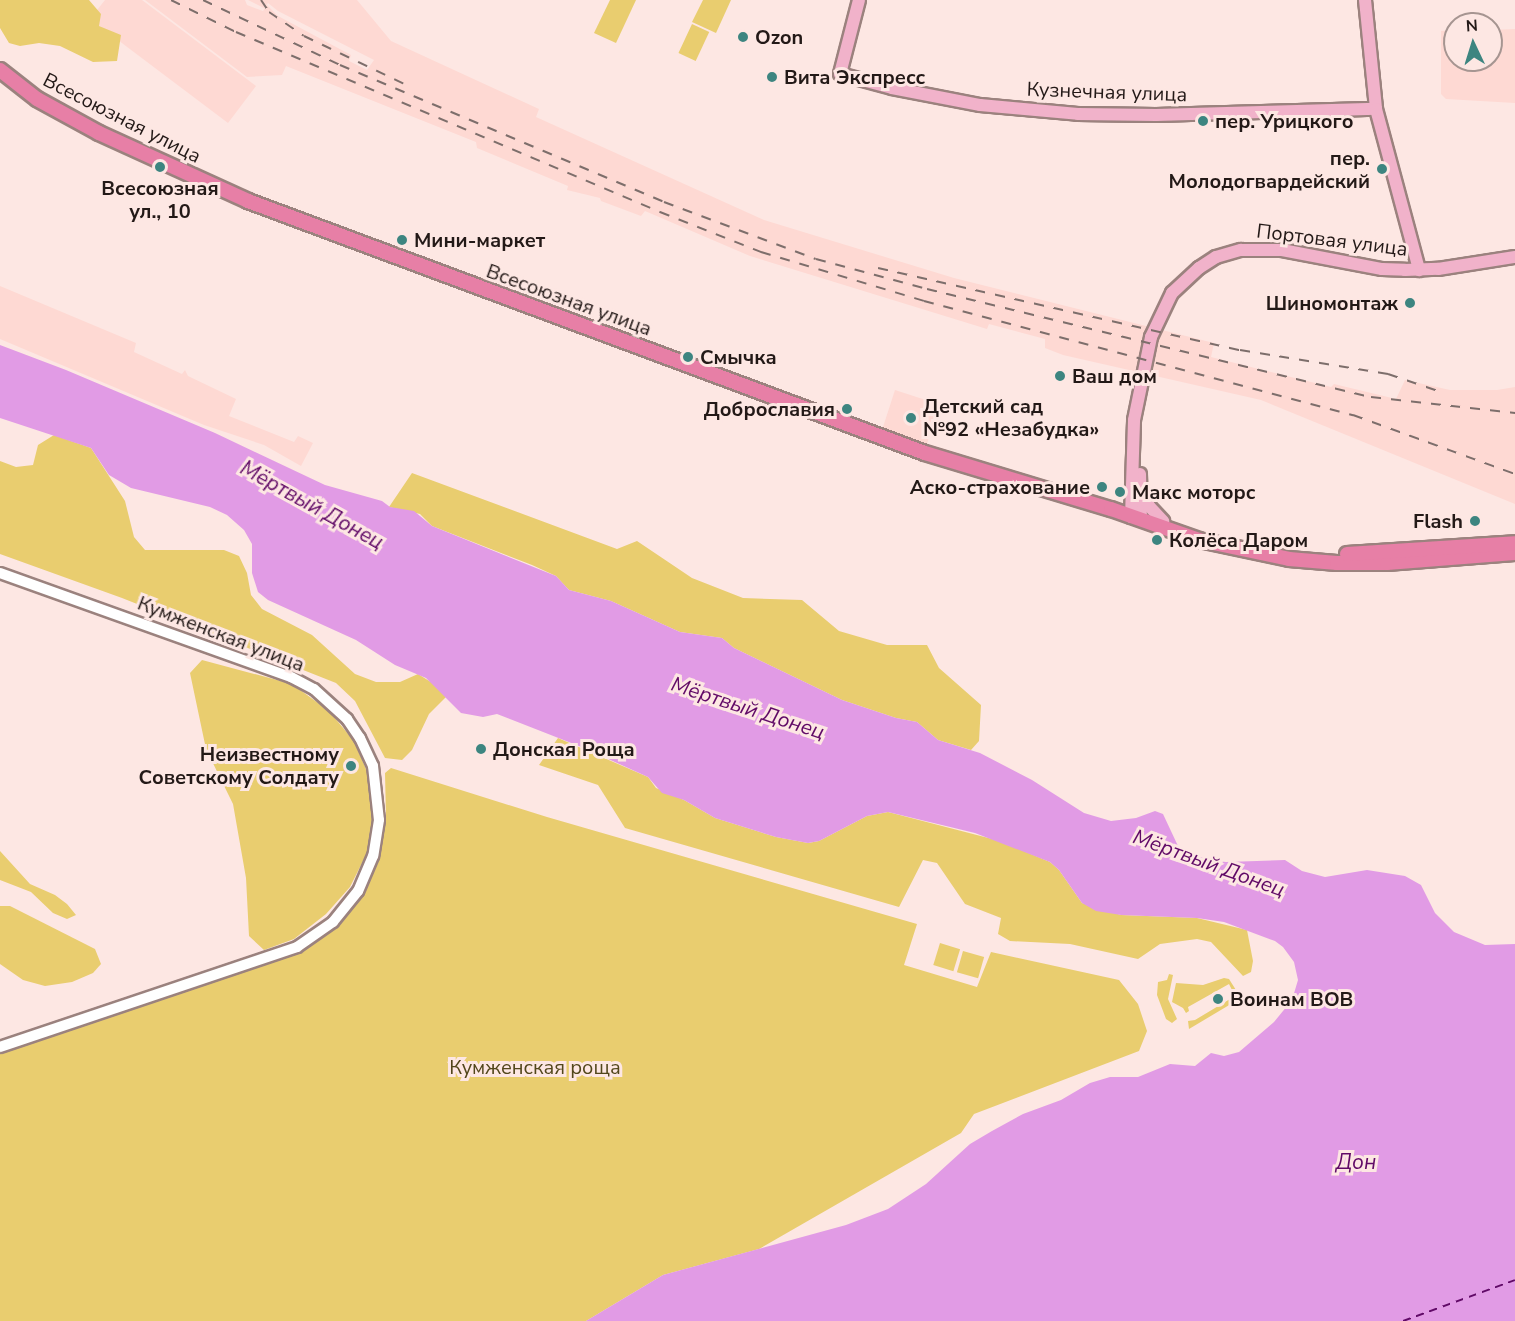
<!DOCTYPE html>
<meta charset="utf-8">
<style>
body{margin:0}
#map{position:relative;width:1515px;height:1321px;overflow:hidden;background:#fde7e3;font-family:"Nunito Sans",sans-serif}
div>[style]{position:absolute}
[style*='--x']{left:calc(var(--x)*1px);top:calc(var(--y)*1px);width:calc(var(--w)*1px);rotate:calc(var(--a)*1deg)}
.built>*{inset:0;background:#fed9d3;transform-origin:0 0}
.green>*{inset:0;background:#e9cd6f;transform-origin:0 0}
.water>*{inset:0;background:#e19be5}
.ferry>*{height:1.5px;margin-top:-0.75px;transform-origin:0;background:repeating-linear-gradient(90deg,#610a67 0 8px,transparent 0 14px)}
.roads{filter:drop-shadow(2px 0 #9b827e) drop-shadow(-2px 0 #9b827e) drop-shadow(0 2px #9b827e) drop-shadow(0 -2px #9b827e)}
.secondary>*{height:10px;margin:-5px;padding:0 5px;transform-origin:5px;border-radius:5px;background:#fff}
.primary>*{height:12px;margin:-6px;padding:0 6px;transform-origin:6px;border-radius:6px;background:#f1b2ca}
.highway>*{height:14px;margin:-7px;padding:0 7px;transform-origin:7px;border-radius:7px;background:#e77fa6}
.rail>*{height:2px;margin-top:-1px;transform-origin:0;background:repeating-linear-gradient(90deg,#7d6e6b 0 10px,transparent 0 20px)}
.dots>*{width:16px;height:16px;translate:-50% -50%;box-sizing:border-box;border:3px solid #fde7e3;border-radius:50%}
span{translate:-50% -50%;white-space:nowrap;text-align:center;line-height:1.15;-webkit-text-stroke:6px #fde7e3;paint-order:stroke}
.poi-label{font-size:20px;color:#231917;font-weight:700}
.left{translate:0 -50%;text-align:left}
.right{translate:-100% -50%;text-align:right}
.street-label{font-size:20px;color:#231917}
.park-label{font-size:20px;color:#52461b}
.water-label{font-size:21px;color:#610a67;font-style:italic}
.north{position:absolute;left:1443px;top:12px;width:60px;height:60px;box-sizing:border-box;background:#fde7e3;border:2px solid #a69591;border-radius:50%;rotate:356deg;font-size:16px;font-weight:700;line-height:24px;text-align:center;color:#231917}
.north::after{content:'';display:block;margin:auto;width:21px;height:27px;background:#3d8580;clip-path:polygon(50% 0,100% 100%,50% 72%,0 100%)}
</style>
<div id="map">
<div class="built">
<div style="clip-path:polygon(105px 0,142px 0,256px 86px,228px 123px,90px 19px)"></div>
<div style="clip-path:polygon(145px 0,245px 0,247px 5px,263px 11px,267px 5px,278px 16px,351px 55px,349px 61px,367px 70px,374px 60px,278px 11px,268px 3px,264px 8px,248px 0,357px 0,391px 41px,539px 109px,536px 117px,764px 220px,954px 278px,1214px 343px,1211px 357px,1331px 387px,1334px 384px,1396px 399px,1405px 380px,1450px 390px,1497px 390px,1515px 387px,1515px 504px,1261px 400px,1063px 355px,1045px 348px,1045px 339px,989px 324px,987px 329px,750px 256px,645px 211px,641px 216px,601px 201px,600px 198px,567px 190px,568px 186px,477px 148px,476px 142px,286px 66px,282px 75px,247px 77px)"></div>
<div style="clip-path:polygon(1515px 29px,1515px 103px,1446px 99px,1441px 94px,1441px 31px,1455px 30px,1455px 60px,1491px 60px,1491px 30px)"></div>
<div style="clip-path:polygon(0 286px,136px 343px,134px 352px,182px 374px,185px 370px,188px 376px,236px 399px,229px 416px,294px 442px,298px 436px,313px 443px,301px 466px,264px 445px,204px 425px,0 339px)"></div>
<div style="left:895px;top:390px;width:47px;height:43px;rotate:18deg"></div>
</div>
<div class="green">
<div style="clip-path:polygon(0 0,89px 0,101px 14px,99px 26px,121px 35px,117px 61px,93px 62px,60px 46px,39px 43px,20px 46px,9px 43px,0 28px)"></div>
<div style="clip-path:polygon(610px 0,636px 0,616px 43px,594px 33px)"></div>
<div style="clip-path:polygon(703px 0,731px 0,716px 33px,692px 22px)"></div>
<div style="left:692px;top:24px;width:19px;height:32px;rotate:25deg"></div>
<div style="clip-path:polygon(54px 435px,91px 448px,125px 501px,134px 537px,145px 550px,224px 550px,239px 556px,247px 573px,251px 595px,262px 609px,312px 635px,355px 674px,376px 682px,400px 682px,418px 674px,434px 684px,446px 697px,429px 714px,412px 750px,402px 760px,385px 758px,355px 701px,336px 683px,122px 598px,0 554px,0 461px,16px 467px,33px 465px,38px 445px)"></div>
<div style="clip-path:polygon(412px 473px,617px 549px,637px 541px,692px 578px,743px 598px,802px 600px,839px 631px,887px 645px,927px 645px,939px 668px,981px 705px,979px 741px,971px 750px,938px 740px,917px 722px,896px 718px,842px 700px,734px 648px,722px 638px,680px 632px,611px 601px,569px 590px,556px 576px,532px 565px,432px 526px,420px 514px,389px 507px)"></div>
<div style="clip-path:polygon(202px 660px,292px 684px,329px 711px,354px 741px,372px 783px,375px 815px,367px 853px,350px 887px,326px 914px,294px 939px,264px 950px,249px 936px,246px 878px,233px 804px,206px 749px,190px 673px)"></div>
<div style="clip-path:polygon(558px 738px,648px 777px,656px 788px,684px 800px,715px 818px,776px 837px,808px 843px,819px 841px,867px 816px,888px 812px,1000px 841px,1050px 862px,1059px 870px,1082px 903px,1121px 915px,1197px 918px,1247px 930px,1253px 961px,1251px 972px,1243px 976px,1211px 942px,1197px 939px,1160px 944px,1138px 959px,1070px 944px,1010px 941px,998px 934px,1001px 918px,965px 904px,937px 863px,923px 860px,899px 907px,625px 828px,598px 785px,539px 765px)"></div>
<div style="clip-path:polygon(391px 768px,547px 817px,917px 924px,904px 965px,977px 987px,991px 952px,1119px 980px,1138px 1004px,1147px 1031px,1139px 1051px,974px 1114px,961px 1133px,759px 1249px,663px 1275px,586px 1321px,0 1321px,0 1053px,300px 951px,336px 925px,364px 893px,379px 860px,386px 817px,385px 773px)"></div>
<div style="clip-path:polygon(0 851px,30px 884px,55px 895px,67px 904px,76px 915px,67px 919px,53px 913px,31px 892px,0 880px)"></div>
<div style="clip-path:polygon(0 906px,10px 906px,95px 949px,101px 964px,93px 973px,72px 982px,45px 986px,23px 980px,0 964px)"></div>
<div style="left:940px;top:943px;width:21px;height:23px;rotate:17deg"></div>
<div style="left:963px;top:951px;width:22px;height:22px;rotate:16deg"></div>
<div style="clip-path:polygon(1169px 974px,1173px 975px,1168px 999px,1177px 1019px,1172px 1023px,1166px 1019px,1157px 995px,1158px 982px,1167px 980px)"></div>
<div style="clip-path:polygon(1224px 978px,1229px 979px,1241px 998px,1189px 1029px,1188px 1021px,1195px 1020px,1235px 996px,1229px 984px,1188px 1007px,1189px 1011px,1186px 1013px,1183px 1008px,1172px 1002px,1176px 983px,1203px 985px)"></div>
</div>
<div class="water">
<div style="clip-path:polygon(0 345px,66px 370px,215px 433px,325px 485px,382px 501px,390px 507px,414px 511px,432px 526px,556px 576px,569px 590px,611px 601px,680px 632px,722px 638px,734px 648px,842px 700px,896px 718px,917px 722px,938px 740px,980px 753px,1032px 780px,1084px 813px,1111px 821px,1136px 818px,1155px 811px,1163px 814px,1178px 846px,1188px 853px,1209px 860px,1226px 862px,1285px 860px,1302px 871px,1325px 877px,1367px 870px,1405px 876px,1421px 885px,1435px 913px,1454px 932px,1485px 945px,1515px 944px,1515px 1321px,586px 1321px,663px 1275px,846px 1225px,888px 1209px,926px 1184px,970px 1144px,992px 1131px,1023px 1114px,1061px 1100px,1090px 1083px,1110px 1077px,1138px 1077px,1170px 1064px,1195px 1066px,1211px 1053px,1224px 1056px,1239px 1052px,1274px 1022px,1292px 1000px,1298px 980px,1294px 962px,1283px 947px,1275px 941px,1224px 922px,1197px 918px,1121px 915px,1096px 911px,1082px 903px,1059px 870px,1050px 862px,975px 833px,888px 812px,867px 816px,819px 841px,808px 843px,776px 837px,715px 818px,684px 800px,662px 793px,648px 777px,584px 748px,497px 714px,483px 717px,461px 713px,426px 678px,395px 665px,356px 640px,268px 600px,258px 592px,252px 573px,252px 544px,244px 530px,227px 515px,210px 507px,131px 488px,109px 475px,91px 448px,0 418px)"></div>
</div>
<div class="ferry">
<div style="--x:1403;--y:1321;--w:119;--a:-20.1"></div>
</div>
<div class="roads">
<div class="secondary">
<div style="--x:0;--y:573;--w:309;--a:19.7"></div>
<div style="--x:291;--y:677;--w:26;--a:28"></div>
<div style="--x:314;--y:689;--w:45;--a:42.3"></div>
<div style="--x:347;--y:719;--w:23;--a:56"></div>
<div style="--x:360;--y:738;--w:31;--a:65"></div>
<div style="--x:373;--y:766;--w:54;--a:83.7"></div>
<div style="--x:379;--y:820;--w:36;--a:99"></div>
<div style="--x:373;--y:856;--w:38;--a:113"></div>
<div style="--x:358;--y:891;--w:40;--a:129"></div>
<div style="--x:333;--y:922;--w:44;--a:145.2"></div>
<div style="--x:297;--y:947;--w:313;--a:161.4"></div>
</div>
<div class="primary">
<div style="--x:859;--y:0;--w:76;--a:104.4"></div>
<div style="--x:840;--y:74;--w:54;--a:15.1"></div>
<div style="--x:892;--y:88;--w:90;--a:10.9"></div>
<div style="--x:980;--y:105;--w:98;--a:5.2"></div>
<div style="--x:1078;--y:114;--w:78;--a:0.7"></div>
<div style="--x:1156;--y:115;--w:220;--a:-1.6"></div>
<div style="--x:1365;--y:0;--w:110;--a:84.2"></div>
<div style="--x:1376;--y:109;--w:167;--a:75"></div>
<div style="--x:1140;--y:474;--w:46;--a:88.8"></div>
<div style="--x:1142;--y:493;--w:15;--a:62"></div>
<div style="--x:1149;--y:506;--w:21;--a:47"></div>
<div style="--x:1131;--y:517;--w:97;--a:-88.2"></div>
<div style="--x:1134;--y:420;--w:85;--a:-78.4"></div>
<div style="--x:1151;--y:337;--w:49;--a:-64.5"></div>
<div style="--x:1172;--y:293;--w:37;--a:-43"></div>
<div style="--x:1199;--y:268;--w:20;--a:-33"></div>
<div style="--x:1216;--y:257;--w:26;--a:-16"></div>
<div style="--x:1241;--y:250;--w:41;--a:0"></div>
<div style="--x:1282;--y:250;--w:102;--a:10.8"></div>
<div style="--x:1382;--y:269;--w:23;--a:2"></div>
<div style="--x:1405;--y:270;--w:33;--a:-2"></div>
<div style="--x:1438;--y:269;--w:78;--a:-8.9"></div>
</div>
<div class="highway">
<div style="--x:0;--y:70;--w:47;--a:38.1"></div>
<div style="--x:37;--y:99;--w:71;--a:28.7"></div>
<div style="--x:99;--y:133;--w:164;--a:24.5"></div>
<div style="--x:248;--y:201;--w:722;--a:20.42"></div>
<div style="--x:925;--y:453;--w:194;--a:16.8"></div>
<div style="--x:1111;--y:509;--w:93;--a:19.4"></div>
<div style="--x:1199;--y:540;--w:92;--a:11.9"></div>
<div style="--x:1289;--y:559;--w:48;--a:4.8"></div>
<div style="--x:1337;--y:563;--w:50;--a:0"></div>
<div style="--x:1387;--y:563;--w:128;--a:-4.5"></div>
<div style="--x:1347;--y:554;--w:168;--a:-3.7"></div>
</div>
</div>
<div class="rail">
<div style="--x:171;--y:0;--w:72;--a:26.2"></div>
<div style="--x:236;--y:32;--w:461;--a:23"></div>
<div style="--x:660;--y:212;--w:109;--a:21.6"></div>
<div style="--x:761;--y:252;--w:170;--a:16.7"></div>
<div style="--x:924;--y:301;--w:444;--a:14.9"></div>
<div style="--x:1353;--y:415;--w:172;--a:20"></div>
<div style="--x:203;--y:0;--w:152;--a:25.4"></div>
<div style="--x:340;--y:65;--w:352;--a:22.9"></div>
<div style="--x:664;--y:202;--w:162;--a:20.6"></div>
<div style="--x:816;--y:259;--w:115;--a:15.1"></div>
<div style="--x:927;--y:289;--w:457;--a:13.7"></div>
<div style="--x:1371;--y:397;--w:145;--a:6.3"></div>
<div style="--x:261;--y:0;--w:14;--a:56"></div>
<div style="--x:269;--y:12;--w:42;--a:34.4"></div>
<div style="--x:304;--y:36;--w:111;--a:25.6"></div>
<div style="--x:878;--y:268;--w:371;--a:12.8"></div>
<div style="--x:1240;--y:350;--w:150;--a:9.2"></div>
<div style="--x:1388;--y:374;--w:56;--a:18.8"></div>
</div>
<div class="dots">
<div style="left:743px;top:37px;background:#3d8580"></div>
<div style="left:772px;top:77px;background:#3d8580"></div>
<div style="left:1203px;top:121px;background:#3d8580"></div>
<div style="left:160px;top:167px;background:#3d8580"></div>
<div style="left:1382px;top:169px;background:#3d8580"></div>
<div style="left:402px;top:240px;background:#3d8580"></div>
<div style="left:1410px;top:303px;background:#3d8580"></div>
<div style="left:688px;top:357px;background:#3d8580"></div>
<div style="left:1060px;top:376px;background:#3d8580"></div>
<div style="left:847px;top:409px;background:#3d8580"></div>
<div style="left:911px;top:418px;background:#3d8580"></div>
<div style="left:1102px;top:487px;background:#3d8580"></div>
<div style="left:1120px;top:492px;background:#3d8580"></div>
<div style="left:1475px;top:521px;background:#3d8580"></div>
<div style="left:1157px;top:540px;background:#3d8580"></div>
<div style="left:481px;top:749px;background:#3d8580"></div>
<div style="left:351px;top:766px;background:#3d8580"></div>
<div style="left:1218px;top:999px;background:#3d8580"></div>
</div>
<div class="poi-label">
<span class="left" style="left:755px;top:37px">Ozon</span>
<span class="left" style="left:784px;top:77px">Вита Экспресс</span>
<span class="left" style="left:1215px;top:121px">пер. Урицкого</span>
<span class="right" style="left:1370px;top:170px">пер.<br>Молодогвардейский</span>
<span style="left:160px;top:200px">Всесоюзная<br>ул., 10</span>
<span class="left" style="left:414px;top:240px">Мини-маркет</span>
<span class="right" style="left:1398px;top:303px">Шиномонтаж</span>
<span class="left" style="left:700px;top:357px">Смычка</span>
<span class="left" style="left:1072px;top:376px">Ваш дом</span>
<span class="left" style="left:923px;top:418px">Детский сад<br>№92 «Незабудка»</span>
<span class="right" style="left:835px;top:409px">Доброславия</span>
<span class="right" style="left:1090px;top:487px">Аско-страхование</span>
<span class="left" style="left:1132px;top:492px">Макс моторс</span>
<span class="right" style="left:1463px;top:521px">Flash</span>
<span class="left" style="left:1169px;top:540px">Колёса Даром</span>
<span class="left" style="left:493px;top:749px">Донская Роща</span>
<span class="right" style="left:339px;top:766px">Неизвестному<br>Советскому Солдату</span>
<span class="left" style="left:1230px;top:999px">Воинам ВОВ</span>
</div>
<div class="street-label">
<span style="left:1107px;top:92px;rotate:2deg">Кузнечная улица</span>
<span style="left:122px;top:118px;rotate:27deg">Всесоюзная улица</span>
<span style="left:1332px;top:240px;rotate:7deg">Портовая улица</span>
<span style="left:569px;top:300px;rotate:20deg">Всесоюзная улица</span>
<span style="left:221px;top:634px;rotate:21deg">Кумженская улица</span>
</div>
<div class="park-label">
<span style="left:535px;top:1067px">Кумженская роща</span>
</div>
<div class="water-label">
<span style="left:312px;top:505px;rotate:29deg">Мёртвый Донец</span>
<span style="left:748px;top:708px;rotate:18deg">Мёртвый Донец</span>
<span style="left:1209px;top:863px;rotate:20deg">Мёртвый Донец</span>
<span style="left:1356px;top:1162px">Дон</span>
</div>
<div class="north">N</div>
</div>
